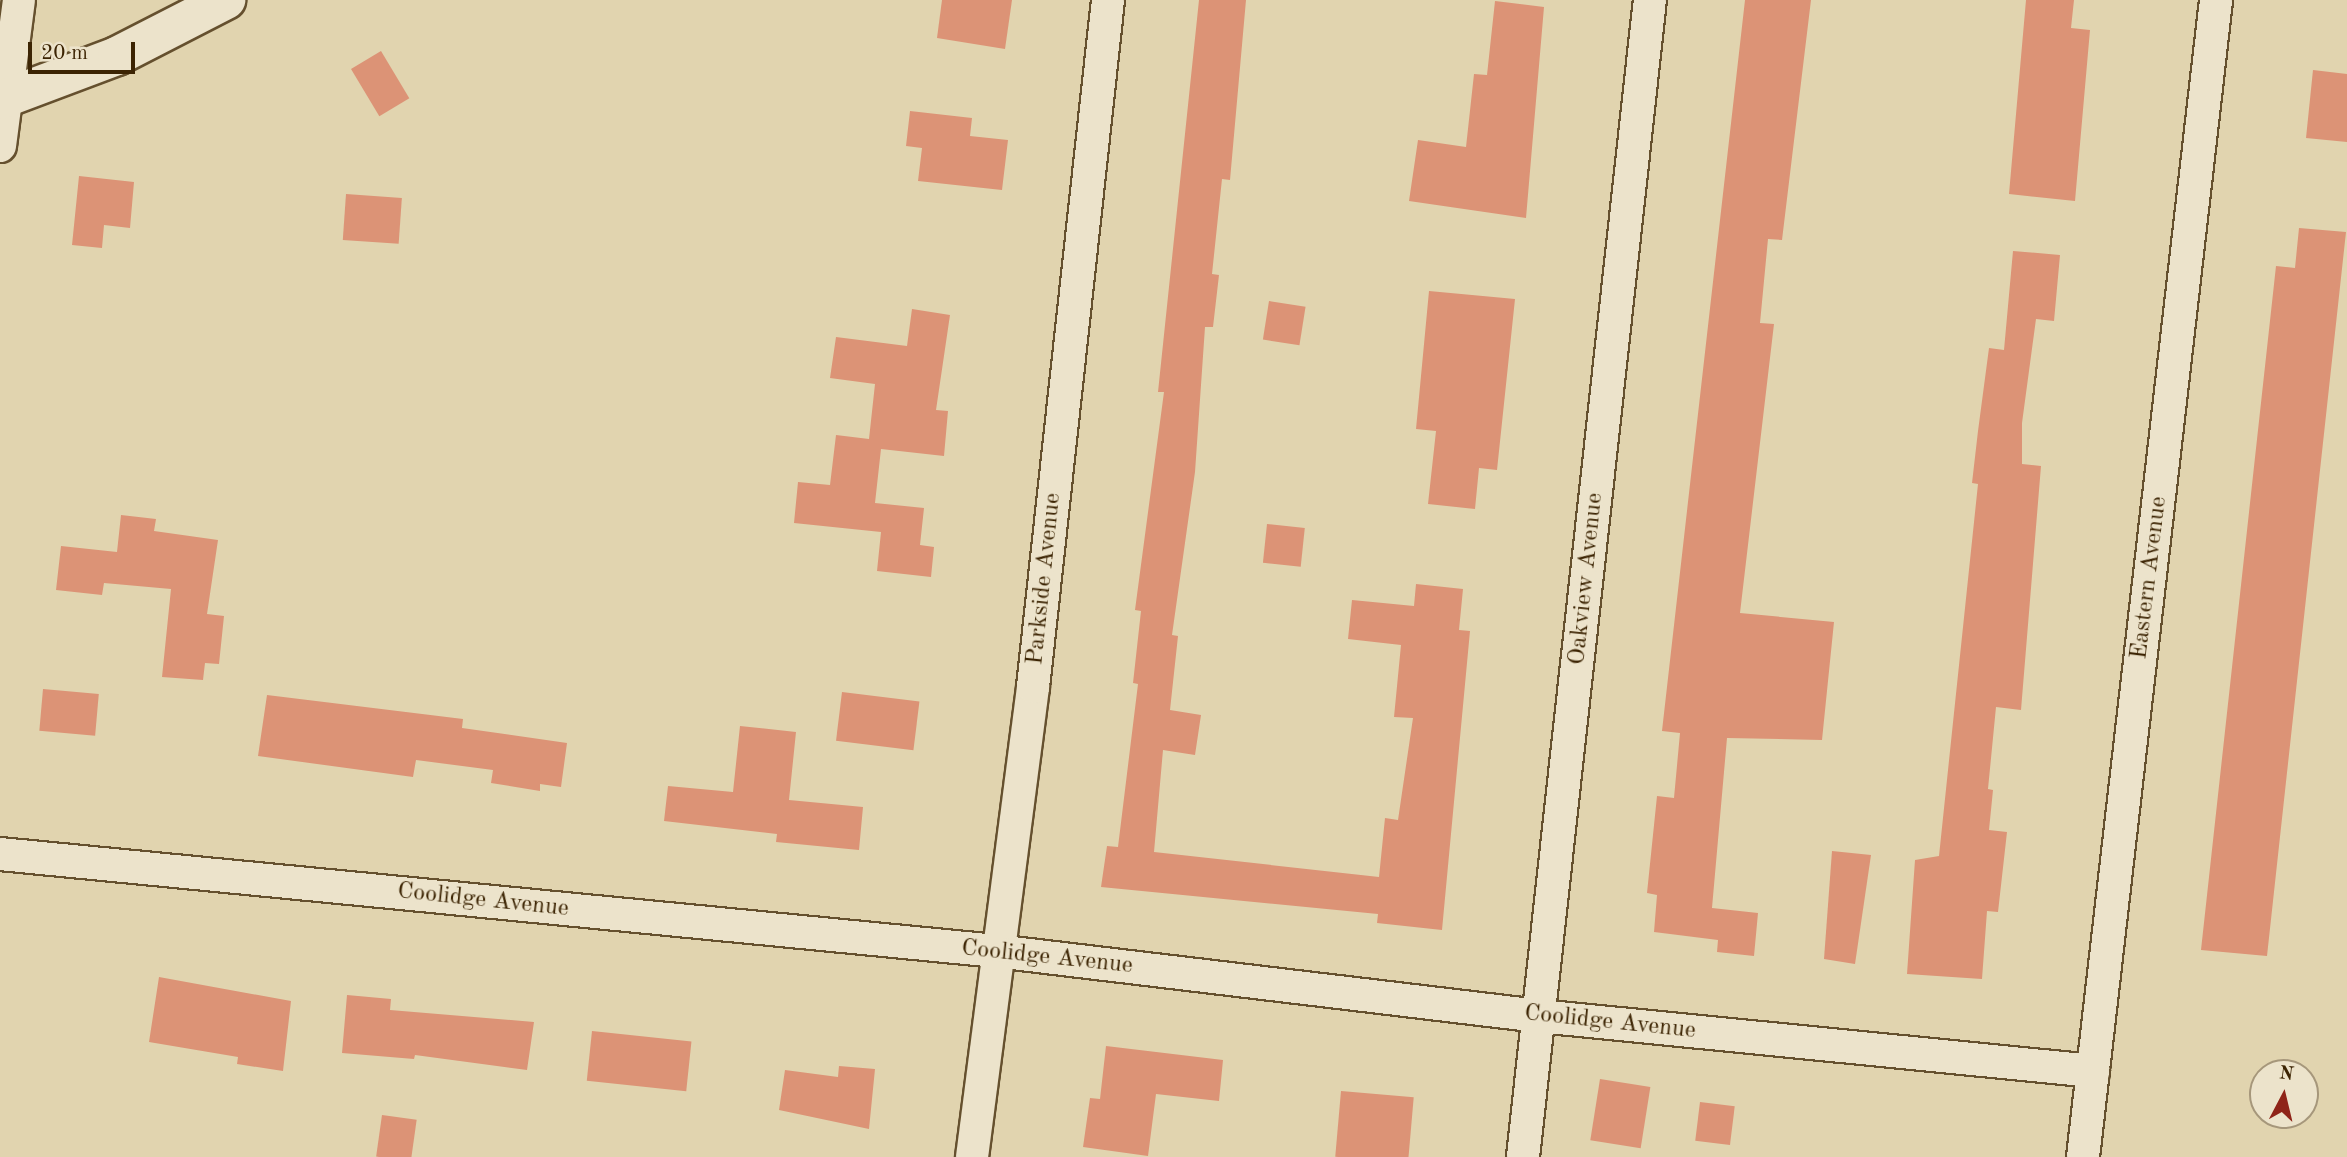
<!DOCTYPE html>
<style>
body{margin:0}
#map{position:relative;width:2347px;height:1157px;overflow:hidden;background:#e1d4af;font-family:"Old Standard TT",serif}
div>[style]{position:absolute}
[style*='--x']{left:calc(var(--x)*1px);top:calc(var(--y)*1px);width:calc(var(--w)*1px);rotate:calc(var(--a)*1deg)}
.building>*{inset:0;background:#dc9376;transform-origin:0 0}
.roads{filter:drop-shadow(2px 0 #65502e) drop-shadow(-2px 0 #65502e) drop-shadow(0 2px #65502e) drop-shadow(0 -2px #65502e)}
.minor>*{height:32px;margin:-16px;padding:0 16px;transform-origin:16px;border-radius:16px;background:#ece3cb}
.tertiary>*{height:38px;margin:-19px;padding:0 19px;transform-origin:19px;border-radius:19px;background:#ece3cb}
span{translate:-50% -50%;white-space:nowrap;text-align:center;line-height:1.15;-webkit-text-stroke:5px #ece3cb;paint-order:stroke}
.street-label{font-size:24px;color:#3c2403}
.north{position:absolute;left:2249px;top:1059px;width:70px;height:70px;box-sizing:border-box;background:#ece3cb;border:2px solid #a6977b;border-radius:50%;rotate:7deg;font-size:19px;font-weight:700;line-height:28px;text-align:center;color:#3c2403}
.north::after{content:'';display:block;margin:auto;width:24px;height:32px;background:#8f2418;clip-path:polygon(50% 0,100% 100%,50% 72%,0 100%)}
.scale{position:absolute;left:28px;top:42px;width:107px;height:32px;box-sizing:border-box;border:4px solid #3c2403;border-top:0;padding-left:9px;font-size:21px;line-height:24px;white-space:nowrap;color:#3c2403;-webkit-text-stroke:5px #ece3cb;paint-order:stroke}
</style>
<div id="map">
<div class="building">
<div style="clip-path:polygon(942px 0,1012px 0,1005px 49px,937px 38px)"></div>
<div style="clip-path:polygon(1199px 0,1246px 0,1230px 180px,1222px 179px,1212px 274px,1219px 275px,1213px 327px,1205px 327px,1195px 472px,1172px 635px,1178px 636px,1170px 710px,1201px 715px,1195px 755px,1163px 750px,1154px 852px,1379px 877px,1385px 818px,1398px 820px,1413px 718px,1394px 717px,1401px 645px,1348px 639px,1352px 600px,1414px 606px,1416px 584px,1463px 589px,1459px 630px,1470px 631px,1442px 930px,1377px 923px,1378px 914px,1101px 887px,1107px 846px,1118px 847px,1138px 684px,1133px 683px,1141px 611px,1135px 610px,1164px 392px,1158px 392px)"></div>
<div style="clip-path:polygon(1745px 0,1811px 0,1782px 240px,1768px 239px,1760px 323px,1774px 324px,1740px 613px,1834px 622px,1822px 740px,1727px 738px,1712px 908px,1758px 913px,1754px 956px,1717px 952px,1718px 940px,1654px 932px,1657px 895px,1647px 893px,1657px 796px,1674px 798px,1680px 733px,1662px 731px)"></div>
<div style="clip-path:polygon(2026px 0,2074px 0,2071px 28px,2090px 30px,2075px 201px,2009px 194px)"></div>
<div style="clip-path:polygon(1495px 1px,1544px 7px,1526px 218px,1409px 201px,1418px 140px,1466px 147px,1474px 74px,1487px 75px)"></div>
<div style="left:381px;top:51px;width:55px;height:35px;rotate:59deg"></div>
<div style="clip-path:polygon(2313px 70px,2347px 74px,2347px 142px,2306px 138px)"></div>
<div style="clip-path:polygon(910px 111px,972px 118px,970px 136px,1008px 140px,1002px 190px,918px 181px,922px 148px,906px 146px)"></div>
<div style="clip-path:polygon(79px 176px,134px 182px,130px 228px,104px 225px,102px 248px,72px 245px)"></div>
<div style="left:346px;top:194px;width:56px;height:46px;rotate:4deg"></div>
<div style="clip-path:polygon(2299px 228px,2346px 232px,2267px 956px,2201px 950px,2276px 266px,2295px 268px)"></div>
<div style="clip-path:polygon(2013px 251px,2060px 255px,2054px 321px,2036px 319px,2022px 423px,2022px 464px,2041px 466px,2021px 710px,1996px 707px,1988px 789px,1993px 790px,1989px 830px,2007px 832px,1998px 912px,1987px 911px,1982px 979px,1907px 974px,1915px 860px,1939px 856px,1978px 484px,1972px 483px,1978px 431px,1989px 348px,2004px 350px)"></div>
<div style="clip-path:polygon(1429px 291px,1515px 299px,1497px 470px,1479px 468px,1475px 509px,1428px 504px,1436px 431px,1416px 429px)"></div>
<div style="left:1269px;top:301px;width:37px;height:39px;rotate:9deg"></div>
<div style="clip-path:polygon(912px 309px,950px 315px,936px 410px,948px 411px,944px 456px,881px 449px,875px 503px,924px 508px,920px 545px,934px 547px,931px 577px,877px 571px,881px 532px,794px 523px,798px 482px,830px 485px,836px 435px,869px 439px,875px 384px,830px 378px,836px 337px,907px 346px)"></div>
<div style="clip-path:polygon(121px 515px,156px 519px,154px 531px,218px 540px,207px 614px,224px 616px,219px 664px,205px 663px,203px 680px,162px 677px,171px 589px,104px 583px,102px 595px,56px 590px,61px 546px,117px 552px)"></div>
<div style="left:1267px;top:524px;width:38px;height:39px;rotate:6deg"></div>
<div style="left:43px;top:689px;width:56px;height:42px;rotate:5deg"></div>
<div style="left:842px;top:692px;width:78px;height:49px;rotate:7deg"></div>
<div style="clip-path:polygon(267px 695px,463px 719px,462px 728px,567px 743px,561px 787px,540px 784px,540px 791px,491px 783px,493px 770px,416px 760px,413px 777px,258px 756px)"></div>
<div style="clip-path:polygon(740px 726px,796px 732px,789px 800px,863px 807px,859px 850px,776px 842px,777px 834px,664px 821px,668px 786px,733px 792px)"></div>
<div style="clip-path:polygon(1832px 851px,1871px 855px,1855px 964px,1824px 959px)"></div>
<div style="clip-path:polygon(159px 977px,291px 1001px,283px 1071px,237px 1064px,238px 1057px,149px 1042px)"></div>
<div style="clip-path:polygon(347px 995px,391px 999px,390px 1010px,534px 1022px,527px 1070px,415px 1055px,414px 1059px,342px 1053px)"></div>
<div style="left:592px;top:1031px;width:100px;height:50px;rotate:6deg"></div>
<div style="clip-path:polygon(1106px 1046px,1223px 1060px,1219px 1101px,1156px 1094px,1148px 1156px,1083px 1147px,1090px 1098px,1100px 1099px)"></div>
<div style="clip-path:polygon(839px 1066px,875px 1069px,869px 1129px,779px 1110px,785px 1070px,838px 1077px)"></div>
<div style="left:1600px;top:1079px;width:51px;height:62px;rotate:9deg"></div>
<div style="left:1341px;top:1091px;width:73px;height:66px;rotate:5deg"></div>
<div style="left:1700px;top:1102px;width:35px;height:39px;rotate:7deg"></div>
<div style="left:382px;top:1115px;width:35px;height:42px;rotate:8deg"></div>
</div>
<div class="roads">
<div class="minor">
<div style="--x:0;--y:146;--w:147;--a:-82.6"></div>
<div style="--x:0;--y:854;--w:1001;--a:5.56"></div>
<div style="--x:996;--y:951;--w:547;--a:6.83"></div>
<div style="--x:1539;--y:1016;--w:557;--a:5.67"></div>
<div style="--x:972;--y:1157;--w:474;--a:-82.6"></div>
<div style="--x:1033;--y:687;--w:691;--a:-83.77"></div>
<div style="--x:1523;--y:1157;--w:1164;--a:-83.74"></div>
<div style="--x:2083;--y:1157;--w:1165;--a:-83.44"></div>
</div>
<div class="tertiary">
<div style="--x:0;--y:100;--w:125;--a:-20.6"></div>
<div style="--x:117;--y:56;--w:123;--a:-27.2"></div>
</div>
</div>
<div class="street-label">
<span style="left:2150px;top:578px;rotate:-83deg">Eastern Avenue</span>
<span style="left:1045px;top:579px;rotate:-84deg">Parkside Avenue</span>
<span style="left:1587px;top:579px;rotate:-84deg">Oakview Avenue</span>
<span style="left:483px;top:901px;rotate:6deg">Coolidge Avenue</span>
<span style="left:1047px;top:958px;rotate:6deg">Coolidge Avenue</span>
<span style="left:1610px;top:1023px;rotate:6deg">Coolidge Avenue</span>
</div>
<div class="north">N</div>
<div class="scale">20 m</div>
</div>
